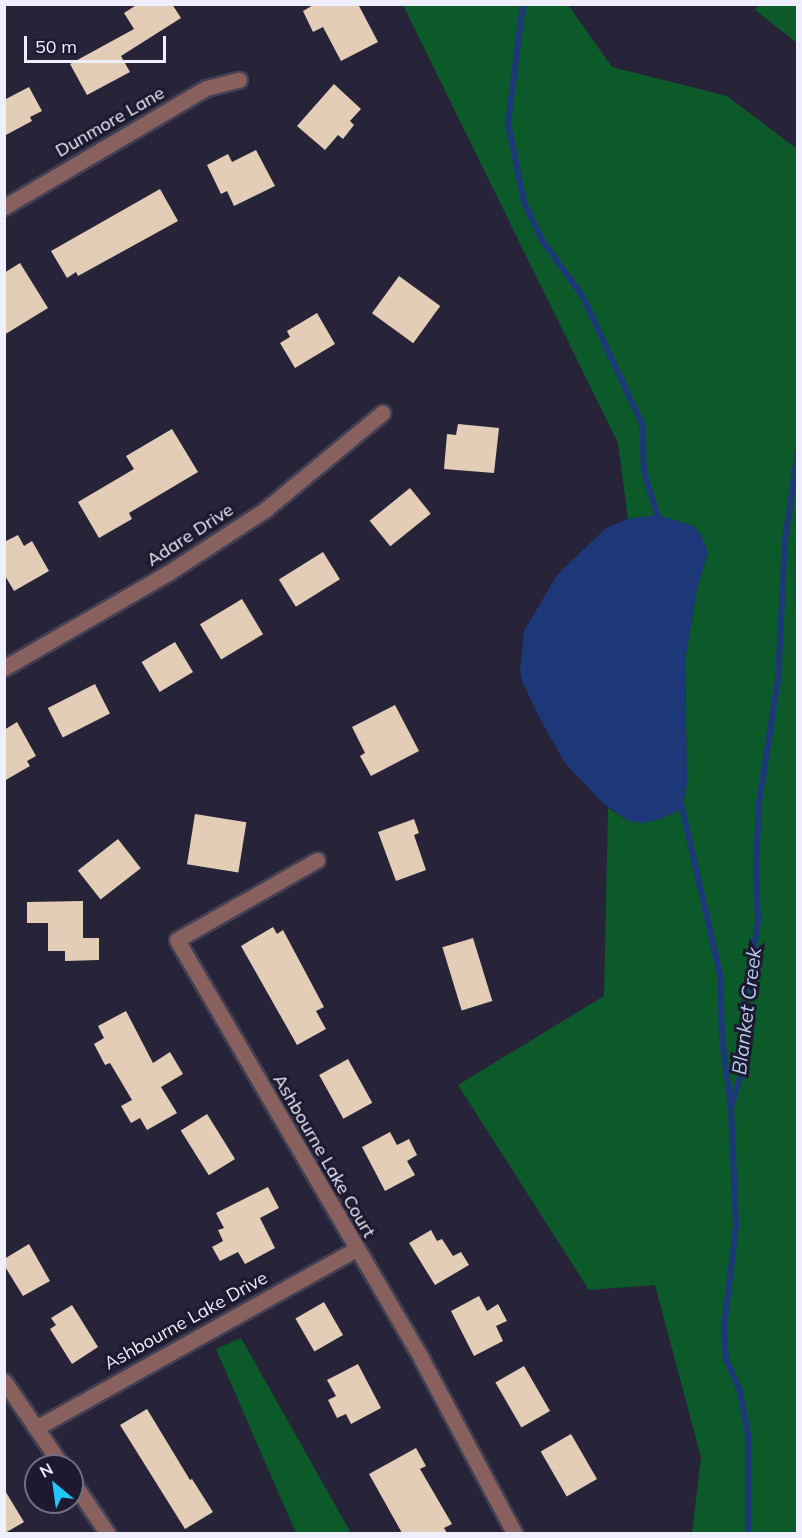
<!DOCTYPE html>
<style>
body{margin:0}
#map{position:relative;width:802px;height:1538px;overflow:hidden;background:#272439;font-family:Mulish,sans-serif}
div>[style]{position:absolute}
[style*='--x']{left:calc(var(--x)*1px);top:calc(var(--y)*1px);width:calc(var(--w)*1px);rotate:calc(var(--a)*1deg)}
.green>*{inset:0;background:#0c5929}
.water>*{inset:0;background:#1d3879}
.stream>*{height:6px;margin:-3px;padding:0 3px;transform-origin:3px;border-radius:3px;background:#1d3879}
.building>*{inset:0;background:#e4cdb7;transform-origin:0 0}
.roads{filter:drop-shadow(2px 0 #434054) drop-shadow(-2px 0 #434054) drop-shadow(0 2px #434054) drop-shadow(0 -2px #434054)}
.street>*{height:15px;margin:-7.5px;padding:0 7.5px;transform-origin:7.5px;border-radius:7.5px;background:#88615e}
span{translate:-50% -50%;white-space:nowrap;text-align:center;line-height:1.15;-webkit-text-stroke:6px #1d1a2f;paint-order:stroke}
.street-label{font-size:18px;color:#efeefc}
.water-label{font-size:20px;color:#b9cdf3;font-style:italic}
.frame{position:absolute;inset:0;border:6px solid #efeefc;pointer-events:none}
.north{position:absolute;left:24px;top:1454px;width:60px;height:60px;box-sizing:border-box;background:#1d1a2f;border:2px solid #716f81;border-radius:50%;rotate:331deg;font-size:16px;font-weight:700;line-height:24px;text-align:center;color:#efeefc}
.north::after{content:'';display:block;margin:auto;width:21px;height:27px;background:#20c9fd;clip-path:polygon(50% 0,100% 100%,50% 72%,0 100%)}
.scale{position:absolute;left:24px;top:36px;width:142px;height:27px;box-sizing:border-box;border:3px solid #efeefc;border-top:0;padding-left:8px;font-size:18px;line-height:21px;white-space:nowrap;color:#efeefc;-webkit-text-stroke:4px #1d1a2f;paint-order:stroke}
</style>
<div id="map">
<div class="green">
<div style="clip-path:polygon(403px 5px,568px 5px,612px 67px,727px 96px,797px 149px,797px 1533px,692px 1533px,701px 1457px,655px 1285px,589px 1290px,458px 1085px,604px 996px,608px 808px,629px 821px,682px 809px,687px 783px,685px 661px,697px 589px,708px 552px,659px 515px,628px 519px,618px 443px)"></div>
<div style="clip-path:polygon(758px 5px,797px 5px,797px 43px,755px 10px)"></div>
<div style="clip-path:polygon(241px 1338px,351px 1533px,296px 1533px,216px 1349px)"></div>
</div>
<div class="water">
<div style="clip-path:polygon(659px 515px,694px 526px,700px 533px,708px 552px,697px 589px,685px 661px,687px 783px,682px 809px,661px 819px,643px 823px,629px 821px,604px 804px,565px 763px,539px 717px,522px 681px,520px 670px,524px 631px,557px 575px,606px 528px,628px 519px)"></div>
</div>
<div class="stream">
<div style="--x:523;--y:4;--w:120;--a:97.2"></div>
<div style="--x:508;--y:123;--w:81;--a:78.6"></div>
<div style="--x:524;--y:202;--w:42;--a:64.7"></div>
<div style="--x:542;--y:240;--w:70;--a:54.3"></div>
<div style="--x:583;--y:297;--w:140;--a:65.1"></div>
<div style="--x:642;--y:424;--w:47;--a:87.6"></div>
<div style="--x:644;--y:471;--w:55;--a:73.2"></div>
<div style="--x:681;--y:803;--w:176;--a:77.2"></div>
<div style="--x:720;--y:975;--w:63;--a:88.2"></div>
<div style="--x:722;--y:1038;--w:71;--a:82.7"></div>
<div style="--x:748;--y:1534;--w:99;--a:-90"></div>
<div style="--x:748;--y:1435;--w:45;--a:-100.3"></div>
<div style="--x:740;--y:1391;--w:35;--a:-114"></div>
<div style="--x:726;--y:1359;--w:31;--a:-94"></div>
<div style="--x:724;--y:1328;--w:103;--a:-83.3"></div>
<div style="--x:736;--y:1226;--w:118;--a:-92.4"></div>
<div style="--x:731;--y:1108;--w:43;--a:-73.7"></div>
<div style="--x:743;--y:1067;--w:39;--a:-93"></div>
<div style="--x:741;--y:1028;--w:107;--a:-80.9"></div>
<div style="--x:758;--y:922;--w:54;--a:-92.1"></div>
<div style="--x:756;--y:868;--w:66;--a:-87.4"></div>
<div style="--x:759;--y:802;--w:124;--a:-81.2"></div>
<div style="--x:778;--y:679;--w:139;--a:-87.1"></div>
<div style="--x:785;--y:540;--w:91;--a:-81.8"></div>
</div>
<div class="building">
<div style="clip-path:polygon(138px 4px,172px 4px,181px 18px,121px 56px,130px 72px,87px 95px,70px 64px,134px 29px,124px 13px)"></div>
<div style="clip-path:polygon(315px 4px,358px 4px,378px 42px,341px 61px,323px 27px,313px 32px,303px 11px)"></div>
<div style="clip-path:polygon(334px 84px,361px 109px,350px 121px,354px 125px,343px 139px,338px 135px,325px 150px,297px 126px)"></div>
<div style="clip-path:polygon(29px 87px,42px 111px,30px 117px,32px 121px,4px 136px,4px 100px)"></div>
<div style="clip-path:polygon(256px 150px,275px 186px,234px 206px,227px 191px,221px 194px,207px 165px,228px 154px,232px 162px)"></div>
<div style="clip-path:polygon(160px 189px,178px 221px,78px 276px,76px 272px,67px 278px,51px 251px)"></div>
<div style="clip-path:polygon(20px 263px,48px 308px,4px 335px,4px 273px)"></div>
<div style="left:399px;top:276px;width:51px;height:46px;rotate:36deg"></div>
<div style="clip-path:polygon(317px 313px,335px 344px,295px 368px,280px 343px,290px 337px,287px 331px)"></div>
<div style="clip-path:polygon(458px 424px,499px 428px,494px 473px,444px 469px,447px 434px,456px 435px)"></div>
<div style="clip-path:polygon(172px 429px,198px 472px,129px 513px,132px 519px,99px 538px,78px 502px,134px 469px,126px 456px)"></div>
<div style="left:410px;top:488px;width:33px;height:52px;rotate:51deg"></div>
<div style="clip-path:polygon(18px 535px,24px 546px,32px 541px,49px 571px,14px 591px,4px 574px,4px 542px)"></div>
<div style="left:323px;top:552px;width:32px;height:52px;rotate:58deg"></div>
<div style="left:242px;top:599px;width:41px;height:49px;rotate:59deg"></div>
<div style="left:175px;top:642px;width:35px;height:39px;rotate:59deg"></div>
<div style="left:95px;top:684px;width:33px;height:53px;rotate:63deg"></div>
<div style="clip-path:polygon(395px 705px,419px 751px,371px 776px,360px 756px,365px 753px,352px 727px)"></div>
<div style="clip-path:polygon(17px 722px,36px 756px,27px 761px,30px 766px,4px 781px,4px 730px)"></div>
<div style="left:195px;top:814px;width:52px;height:51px;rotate:9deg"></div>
<div style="clip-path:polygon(414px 819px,419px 833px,414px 835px,426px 870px,396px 881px,378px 832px)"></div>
<div style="left:118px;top:839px;width:37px;height:51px;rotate:52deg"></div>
<div style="clip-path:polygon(83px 901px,83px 938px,99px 938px,99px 960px,65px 961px,65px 951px,48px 951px,48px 923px,27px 923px,27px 902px)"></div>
<div style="clip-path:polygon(273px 927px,277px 934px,283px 930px,324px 1007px,316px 1011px,326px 1029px,297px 1045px,241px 946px)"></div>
<div style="left:473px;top:938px;width:66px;height:32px;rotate:73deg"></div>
<div style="clip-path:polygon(126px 1011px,153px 1063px,170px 1052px,183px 1074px,161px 1087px,177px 1113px,147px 1130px,140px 1118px,131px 1123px,121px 1106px,132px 1100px,110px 1063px,105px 1065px,94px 1044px,104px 1038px,98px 1026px)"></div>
<div style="left:348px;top:1059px;width:50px;height:33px;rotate:61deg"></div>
<div style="left:207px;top:1114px;width:53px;height:31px;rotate:58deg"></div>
<div style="clip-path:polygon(390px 1132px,397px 1145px,409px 1139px,417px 1155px,407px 1161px,415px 1175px,385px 1191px,362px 1147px)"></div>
<div style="clip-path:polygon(268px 1187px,279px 1208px,260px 1218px,275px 1248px,245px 1264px,238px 1252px,220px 1261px,212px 1247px,223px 1241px,218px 1230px,224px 1228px,216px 1213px)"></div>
<div style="clip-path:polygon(431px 1230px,437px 1241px,442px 1239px,453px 1256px,461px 1252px,469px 1265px,435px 1285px,409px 1243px)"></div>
<div style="clip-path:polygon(29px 1244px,50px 1281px,23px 1296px,4px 1265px,4px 1259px)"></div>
<div style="clip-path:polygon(479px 1296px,487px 1311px,498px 1304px,507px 1321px,496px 1326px,503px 1341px,474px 1356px,451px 1311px)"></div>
<div style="left:324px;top:1302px;width:38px;height:33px;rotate:60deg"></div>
<div style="clip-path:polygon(72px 1305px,98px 1347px,72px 1364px,50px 1329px,56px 1325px,51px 1318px)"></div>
<div style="clip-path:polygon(358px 1364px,381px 1408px,351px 1424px,346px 1414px,337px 1418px,328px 1400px,336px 1396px,327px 1380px)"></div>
<div style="left:524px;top:1366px;width:52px;height:33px;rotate:60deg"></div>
<div style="clip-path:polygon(147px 1409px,190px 1480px,192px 1479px,213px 1512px,185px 1529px,120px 1425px)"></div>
<div style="left:571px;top:1434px;width:52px;height:35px;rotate:60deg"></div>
<div style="clip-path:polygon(416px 1448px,426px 1466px,420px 1469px,452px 1524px,444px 1528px,447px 1533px,402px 1533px,369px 1474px)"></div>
<div style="clip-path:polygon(4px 1489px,24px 1522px,5px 1533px,4px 1533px)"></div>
</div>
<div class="roads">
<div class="street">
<div style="--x:4;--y:207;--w:234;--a:-30.5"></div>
<div style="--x:206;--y:88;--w:34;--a:-14"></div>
<div style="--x:4;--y:668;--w:190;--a:-30.1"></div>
<div style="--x:168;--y:573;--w:117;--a:-33.1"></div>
<div style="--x:266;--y:509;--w:151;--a:-39.6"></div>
<div style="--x:317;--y:860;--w:161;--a:150.3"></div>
<div style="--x:177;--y:940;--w:486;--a:59.7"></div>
<div style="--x:422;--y:1360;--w:197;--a:61.9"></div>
<div style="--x:4;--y:1381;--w:103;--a:55.7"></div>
<div style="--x:36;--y:1428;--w:367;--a:-29.2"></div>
<div style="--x:72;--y:1481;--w:64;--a:55.8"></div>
</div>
</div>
<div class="street-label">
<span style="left:110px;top:122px;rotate:-30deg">Dunmore Lane</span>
<span style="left:190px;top:535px;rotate:-33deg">Adare Drive</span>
<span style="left:324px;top:1156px;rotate:60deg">Ashbourne Lake Court</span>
<span style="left:186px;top:1321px;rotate:-29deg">Ashbourne Lake Drive</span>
</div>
<div class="water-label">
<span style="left:746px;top:1011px;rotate:-83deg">Blanket Creek</span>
</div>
<div class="frame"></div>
<div class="north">N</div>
<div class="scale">50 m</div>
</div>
